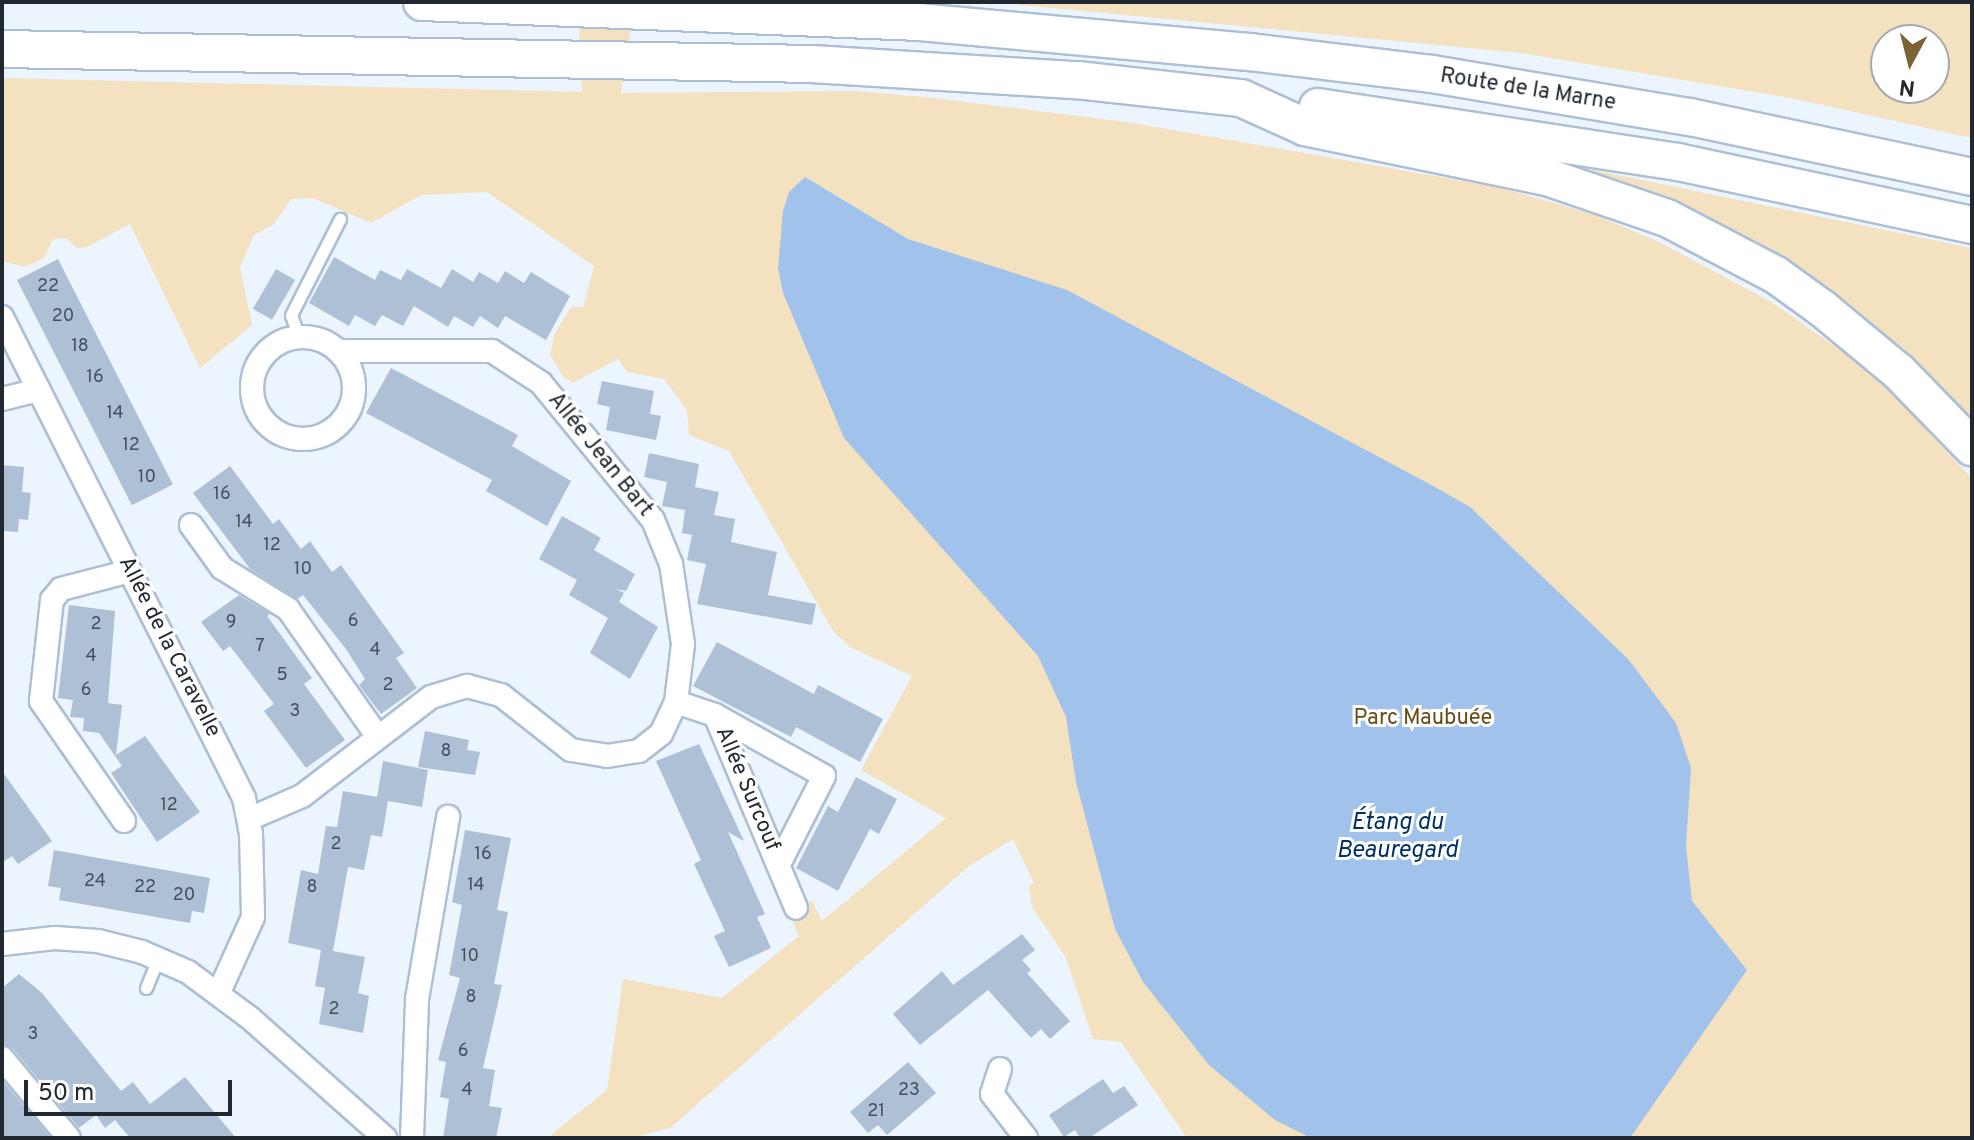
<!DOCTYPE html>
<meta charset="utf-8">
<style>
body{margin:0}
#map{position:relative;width:1974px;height:1140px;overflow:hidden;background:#ecf4fd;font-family:Overpass,sans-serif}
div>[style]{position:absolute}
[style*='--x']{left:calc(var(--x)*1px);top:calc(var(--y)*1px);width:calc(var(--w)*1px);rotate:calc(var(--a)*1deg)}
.green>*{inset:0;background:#f4e1bf}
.water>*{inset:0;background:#a1c2eb}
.building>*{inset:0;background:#adc0d6;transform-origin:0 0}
.roads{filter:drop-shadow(2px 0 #acbfd5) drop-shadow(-2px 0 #acbfd5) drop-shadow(0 2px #acbfd5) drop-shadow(0 -2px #acbfd5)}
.service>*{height:11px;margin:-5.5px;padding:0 5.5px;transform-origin:5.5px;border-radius:5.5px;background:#fff}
.minor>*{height:22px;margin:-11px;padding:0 11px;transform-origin:11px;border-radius:11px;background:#fff}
.minor>.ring{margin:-11px;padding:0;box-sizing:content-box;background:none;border:22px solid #fff;border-radius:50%}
.trunk>*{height:36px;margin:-18px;padding:0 18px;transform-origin:18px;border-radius:18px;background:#fff}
span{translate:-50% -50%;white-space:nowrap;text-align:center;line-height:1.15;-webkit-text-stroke:6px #fff;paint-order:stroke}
.number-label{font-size:18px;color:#444e5a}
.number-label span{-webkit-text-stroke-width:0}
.street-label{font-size:22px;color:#212830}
.park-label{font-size:22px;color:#674c15}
.water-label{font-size:24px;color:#013162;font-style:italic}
.frame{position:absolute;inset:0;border:4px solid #212830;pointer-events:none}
.north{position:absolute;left:1870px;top:24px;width:80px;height:80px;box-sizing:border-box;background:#fff;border:2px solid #a6a9ac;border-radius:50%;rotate:187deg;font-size:22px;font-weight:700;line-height:32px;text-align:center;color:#212830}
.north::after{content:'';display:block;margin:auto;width:28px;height:36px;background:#7c6234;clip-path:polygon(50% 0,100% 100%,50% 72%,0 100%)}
.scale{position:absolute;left:24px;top:1080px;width:208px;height:36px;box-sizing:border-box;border:4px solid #212830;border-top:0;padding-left:10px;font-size:24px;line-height:28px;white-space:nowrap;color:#212830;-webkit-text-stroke:6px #fff;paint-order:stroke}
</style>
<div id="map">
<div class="green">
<div style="clip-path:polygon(578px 2px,635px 2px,621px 93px,855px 91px,934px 98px,1127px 122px,1497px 187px,1593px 214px,1659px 242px,1771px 302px,1843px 352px,1892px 393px,1972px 479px,1972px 1138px,1187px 1138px,1121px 1042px,1093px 1039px,1065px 956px,1032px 907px,1029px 886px,1034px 883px,1013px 839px,969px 866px,670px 1128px,631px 1138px,547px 1138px,607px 1090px,623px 979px,722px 998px,799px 936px,788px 911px,812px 901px,822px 921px,946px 818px,861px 770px,912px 676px,850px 647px,833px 631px,729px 451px,689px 435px,687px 410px,664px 379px,627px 372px,618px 359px,572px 383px,563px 376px,550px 355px,554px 335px,571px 307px,583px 307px,594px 266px,487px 192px,421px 195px,371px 223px,313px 198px,291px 199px,273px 225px,254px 235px,240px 267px,252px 325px,200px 368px,130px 224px,87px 247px,77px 248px,66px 238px,53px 239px,44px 258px,25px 267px,2px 261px,2px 78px,582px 92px)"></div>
<div style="clip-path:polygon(evenodd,991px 2px,1972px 2px,1972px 138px,1796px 99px,1521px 53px,991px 2px,1934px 40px,1934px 88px,1886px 88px,1886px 40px,1934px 40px)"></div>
<div style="clip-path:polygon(1593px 170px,1972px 248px,1972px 430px,1941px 397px,1590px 174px)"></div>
</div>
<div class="water">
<div style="clip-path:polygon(805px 177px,908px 239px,1067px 290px,1435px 487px,1470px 507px,1629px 660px,1676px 723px,1691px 768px,1686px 847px,1692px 901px,1747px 970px,1630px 1138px,1311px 1138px,1275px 1120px,1209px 1065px,1143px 982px,1115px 929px,1076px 782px,1066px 717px,1038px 656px,844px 438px,783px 293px,778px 268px,783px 211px,789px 192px)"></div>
</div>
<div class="building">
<div style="clip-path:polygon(334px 257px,375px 280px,380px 270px,401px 280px,407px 269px,441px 288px,452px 269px,473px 282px,479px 272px,498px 283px,505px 271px,524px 283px,531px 272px,570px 296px,546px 340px,505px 316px,498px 328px,480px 316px,473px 327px,454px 316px,448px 327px,414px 306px,403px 326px,382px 315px,375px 326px,355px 315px,349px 326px,309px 303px)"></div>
<div style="left:58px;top:259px;width:253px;height:46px;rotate:63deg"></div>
<div style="left:276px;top:269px;width:22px;height:46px;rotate:30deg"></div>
<div style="clip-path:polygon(391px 368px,518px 435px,512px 446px,571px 481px,547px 526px,486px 491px,492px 480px,366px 413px)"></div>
<div style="clip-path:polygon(602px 381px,654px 391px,650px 414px,661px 416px,656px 440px,606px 430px,610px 407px,597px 404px)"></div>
<div style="clip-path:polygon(649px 453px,699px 464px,695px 487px,719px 492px,714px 515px,735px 519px,731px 542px,777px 552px,768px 595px,816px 604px,812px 625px,697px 604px,706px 564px,687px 560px,692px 535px,682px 533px,685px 510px,662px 506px,667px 482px,644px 477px)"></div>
<div style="clip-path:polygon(2px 465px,24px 467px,22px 492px,31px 493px,28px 520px,19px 519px,18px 532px,2px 531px)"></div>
<div style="clip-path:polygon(230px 466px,273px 524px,279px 519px,301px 549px,310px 541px,332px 572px,341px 565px,404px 653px,396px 658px,417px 688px,381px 714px,359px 685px,365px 679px,346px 649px,303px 595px,297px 599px,250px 569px,193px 493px)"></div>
<div style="clip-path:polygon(562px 516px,601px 538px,594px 550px,635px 574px,626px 591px,616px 589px,624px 593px,619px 602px,658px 627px,630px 679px,590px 653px,608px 618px,569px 595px,577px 580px,539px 559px)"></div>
<div style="clip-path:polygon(239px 595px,270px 614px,267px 616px,312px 678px,304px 684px,345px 740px,306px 768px,264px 711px,274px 704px,230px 646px,223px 651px,201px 622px)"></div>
<div style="clip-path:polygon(69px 605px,115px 611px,108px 703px,122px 705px,116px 755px,145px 736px,200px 812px,157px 842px,111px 773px,122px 766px,99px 733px,83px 731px,84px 718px,70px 717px,73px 700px,58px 698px)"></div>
<div style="clip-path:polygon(717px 642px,814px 694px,818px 685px,883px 719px,860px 762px,796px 727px,791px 737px,693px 686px)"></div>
<div style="clip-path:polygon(425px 731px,469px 740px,467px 750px,480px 752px,475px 775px,418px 767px)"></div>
<div style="clip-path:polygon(699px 744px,744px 841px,728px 832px,765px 914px,757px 917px,771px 948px,729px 967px,714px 936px,725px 931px,694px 864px,701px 860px,656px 761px)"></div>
<div style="clip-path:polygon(383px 761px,428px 770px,422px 807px,388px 801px,382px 837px,371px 835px,364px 870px,348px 867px,333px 951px,365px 957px,358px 993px,369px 996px,363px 1033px,319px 1024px,325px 988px,315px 986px,321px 950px,288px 943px,301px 870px,318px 874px,326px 826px,337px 827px,343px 791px,377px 797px)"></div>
<div style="clip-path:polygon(2px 771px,52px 841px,18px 864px,12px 856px,2px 863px)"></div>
<div style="clip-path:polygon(856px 777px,897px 799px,879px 834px,870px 829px,838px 891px,796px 868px,828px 806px,838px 812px)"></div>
<div style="clip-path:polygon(465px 830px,511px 838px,497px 910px,508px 912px,494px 984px,502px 985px,483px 1068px,495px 1070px,489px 1106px,502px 1108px,496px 1138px,443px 1138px,449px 1099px,440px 1097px,446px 1062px,438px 1060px,460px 978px,449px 975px,462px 905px,452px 902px)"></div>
<div style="clip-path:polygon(54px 850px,210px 878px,204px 913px,192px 911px,190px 923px,59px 900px,61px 888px,48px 886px)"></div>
<div style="clip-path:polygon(1022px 934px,1035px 950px,1022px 960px,1031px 970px,1027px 973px,1070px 1021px,1050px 1039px,1041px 1029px,1031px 1038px,988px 990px,920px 1045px,893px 1014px,942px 971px,953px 985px)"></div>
<div style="clip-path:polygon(19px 974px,42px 993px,121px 1091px,133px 1082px,150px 1104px,185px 1077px,236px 1138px,130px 1138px,115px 1120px,105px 1128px,96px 1115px,79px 1128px,13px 1049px,2px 1044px,2px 988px)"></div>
<div style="clip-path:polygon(908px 1062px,936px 1093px,887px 1135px,878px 1125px,868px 1133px,850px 1112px)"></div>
<div style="clip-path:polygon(1103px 1079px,1113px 1093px,1124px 1086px,1138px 1105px,1089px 1138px,1080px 1138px,1075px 1130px,1064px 1137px,1049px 1115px)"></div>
<div style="clip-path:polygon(2px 1080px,51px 1138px,2px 1138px)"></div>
</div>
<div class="roads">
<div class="service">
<div style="--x:299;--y:337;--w:23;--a:-110"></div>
<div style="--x:291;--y:315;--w:108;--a:-63"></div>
<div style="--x:146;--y:988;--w:32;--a:-68"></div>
</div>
<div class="minor">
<div style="--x:2;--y:317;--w:538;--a:63.29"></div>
<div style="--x:244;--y:798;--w:36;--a:79"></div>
<div style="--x:251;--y:833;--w:84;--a:88.6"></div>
<div style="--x:253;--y:917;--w:82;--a:114.4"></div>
<div class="ring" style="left:252px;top:337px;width:80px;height:80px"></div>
<div style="--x:2;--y:399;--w:38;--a:-14"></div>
<div style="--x:191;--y:525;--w:53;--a:54.2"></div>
<div style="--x:222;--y:568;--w:78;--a:31.8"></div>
<div style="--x:288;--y:609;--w:156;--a:54.9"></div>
<div style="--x:676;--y:702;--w:41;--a:18.4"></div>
<div style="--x:715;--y:715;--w:209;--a:67.2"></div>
<div style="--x:715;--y:715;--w:125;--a:29.2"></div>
<div style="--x:824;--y:776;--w:99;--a:117.1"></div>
<div style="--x:249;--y:819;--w:58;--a:-23.5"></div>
<div style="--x:302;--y:796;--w:163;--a:-37.5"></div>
<div style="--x:431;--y:697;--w:38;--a:-17"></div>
<div style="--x:467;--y:686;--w:35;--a:15"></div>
<div style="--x:501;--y:695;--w:89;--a:38.2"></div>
<div style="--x:571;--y:750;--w:36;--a:9"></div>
<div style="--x:607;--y:756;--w:32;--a:-9"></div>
<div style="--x:639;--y:751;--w:28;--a:-38"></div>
<div style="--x:661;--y:734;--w:35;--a:-65"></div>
<div style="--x:676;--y:702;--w:58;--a:-83.1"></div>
<div style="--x:683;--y:644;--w:81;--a:-98.5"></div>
<div style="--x:671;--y:564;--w:48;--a:-112.2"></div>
<div style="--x:653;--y:520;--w:177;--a:-129.3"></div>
<div style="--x:541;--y:383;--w:59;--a:-146.9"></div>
<div style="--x:492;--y:351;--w:152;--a:180"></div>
<div style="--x:124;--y:821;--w:146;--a:-124.7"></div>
<div style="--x:41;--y:701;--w:102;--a:-83.8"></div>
<div style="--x:52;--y:600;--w:14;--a:-51"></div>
<div style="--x:61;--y:589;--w:71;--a:-14.6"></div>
<div style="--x:2;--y:944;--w:53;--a:-6.5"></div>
<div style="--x:55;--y:938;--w:43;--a:4"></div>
<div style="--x:98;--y:941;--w:45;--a:14"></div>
<div style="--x:142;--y:952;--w:50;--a:23.5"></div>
<div style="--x:188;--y:972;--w:77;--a:36.6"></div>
<div style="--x:250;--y:1018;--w:181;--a:41.6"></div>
<div style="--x:2;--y:1058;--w:104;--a:50.1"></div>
<div style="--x:1000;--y:1069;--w:26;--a:108"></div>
<div style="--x:992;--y:1094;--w:56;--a:52.3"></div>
<div style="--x:412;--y:1138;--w:139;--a:-87.9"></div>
<div style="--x:417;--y:999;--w:185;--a:-80.3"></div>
</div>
<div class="trunk">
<div style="--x:422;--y:2;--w:497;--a:2.3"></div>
<div style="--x:919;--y:22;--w:332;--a:5.2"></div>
<div style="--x:1250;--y:52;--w:183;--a:6.9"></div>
<div style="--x:1432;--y:74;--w:262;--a:9.5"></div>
<div style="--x:1690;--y:117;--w:288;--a:12"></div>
<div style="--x:2;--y:49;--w:810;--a:1.06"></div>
<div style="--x:812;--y:64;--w:265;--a:3.5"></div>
<div style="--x:1077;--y:80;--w:165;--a:6.3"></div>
<div style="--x:1241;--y:98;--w:70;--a:24.4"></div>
<div style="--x:1305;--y:127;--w:247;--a:11.7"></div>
<div style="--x:1547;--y:177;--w:127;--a:18.9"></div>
<div style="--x:1667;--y:218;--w:123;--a:27.6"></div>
<div style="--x:1776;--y:275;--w:58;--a:35.9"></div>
<div style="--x:1823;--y:309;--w:99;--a:39.7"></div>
<div style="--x:1899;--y:372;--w:105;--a:45.8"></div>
<div style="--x:1318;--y:107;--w:364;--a:8.7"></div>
<div style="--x:1678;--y:162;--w:301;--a:12.1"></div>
</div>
</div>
<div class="number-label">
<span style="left:48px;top:287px">22</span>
<span style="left:63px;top:317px">20</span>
<span style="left:80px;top:347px">18</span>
<span style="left:95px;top:378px">16</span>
<span style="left:115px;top:414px">14</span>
<span style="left:131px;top:446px">12</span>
<span style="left:147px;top:478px">10</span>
<span style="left:222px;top:495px">16</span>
<span style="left:244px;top:523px">14</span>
<span style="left:272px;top:546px">12</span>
<span style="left:303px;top:570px">10</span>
<span style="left:353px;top:622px">6</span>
<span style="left:231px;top:623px">9</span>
<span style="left:96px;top:625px">2</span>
<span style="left:260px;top:647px">7</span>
<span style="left:375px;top:651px">4</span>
<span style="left:91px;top:657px">4</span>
<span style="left:282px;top:676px">5</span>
<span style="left:388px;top:686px">2</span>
<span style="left:86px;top:691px">6</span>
<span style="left:295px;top:712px">3</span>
<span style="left:446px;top:752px">8</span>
<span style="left:169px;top:806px">12</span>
<span style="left:336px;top:845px">2</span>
<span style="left:483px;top:855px">16</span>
<span style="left:95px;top:882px">24</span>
<span style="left:476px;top:886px">14</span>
<span style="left:145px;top:888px">22</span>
<span style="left:312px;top:888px">8</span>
<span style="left:184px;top:896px">20</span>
<span style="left:470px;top:957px">10</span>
<span style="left:471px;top:998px">8</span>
<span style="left:334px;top:1010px">2</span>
<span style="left:33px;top:1035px">3</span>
<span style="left:463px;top:1052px">6</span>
<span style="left:467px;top:1091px">4</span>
<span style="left:909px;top:1091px">23</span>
<span style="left:876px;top:1112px">21</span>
</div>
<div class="street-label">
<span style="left:1528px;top:90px;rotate:9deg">Route de la Marne</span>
<span style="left:600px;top:455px;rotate:51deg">Allée Jean Bart</span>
<span style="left:169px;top:647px;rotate:63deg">Allée de la Caravelle</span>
<span style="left:747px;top:789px;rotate:67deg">Allée Surcouf</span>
</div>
<div class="park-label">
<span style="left:1423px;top:719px">Parc Maubuée</span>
</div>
<div class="water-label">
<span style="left:1397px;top:838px">Étang du<br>Beauregard</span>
</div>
<div class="frame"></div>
<div class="north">N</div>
<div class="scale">50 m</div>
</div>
